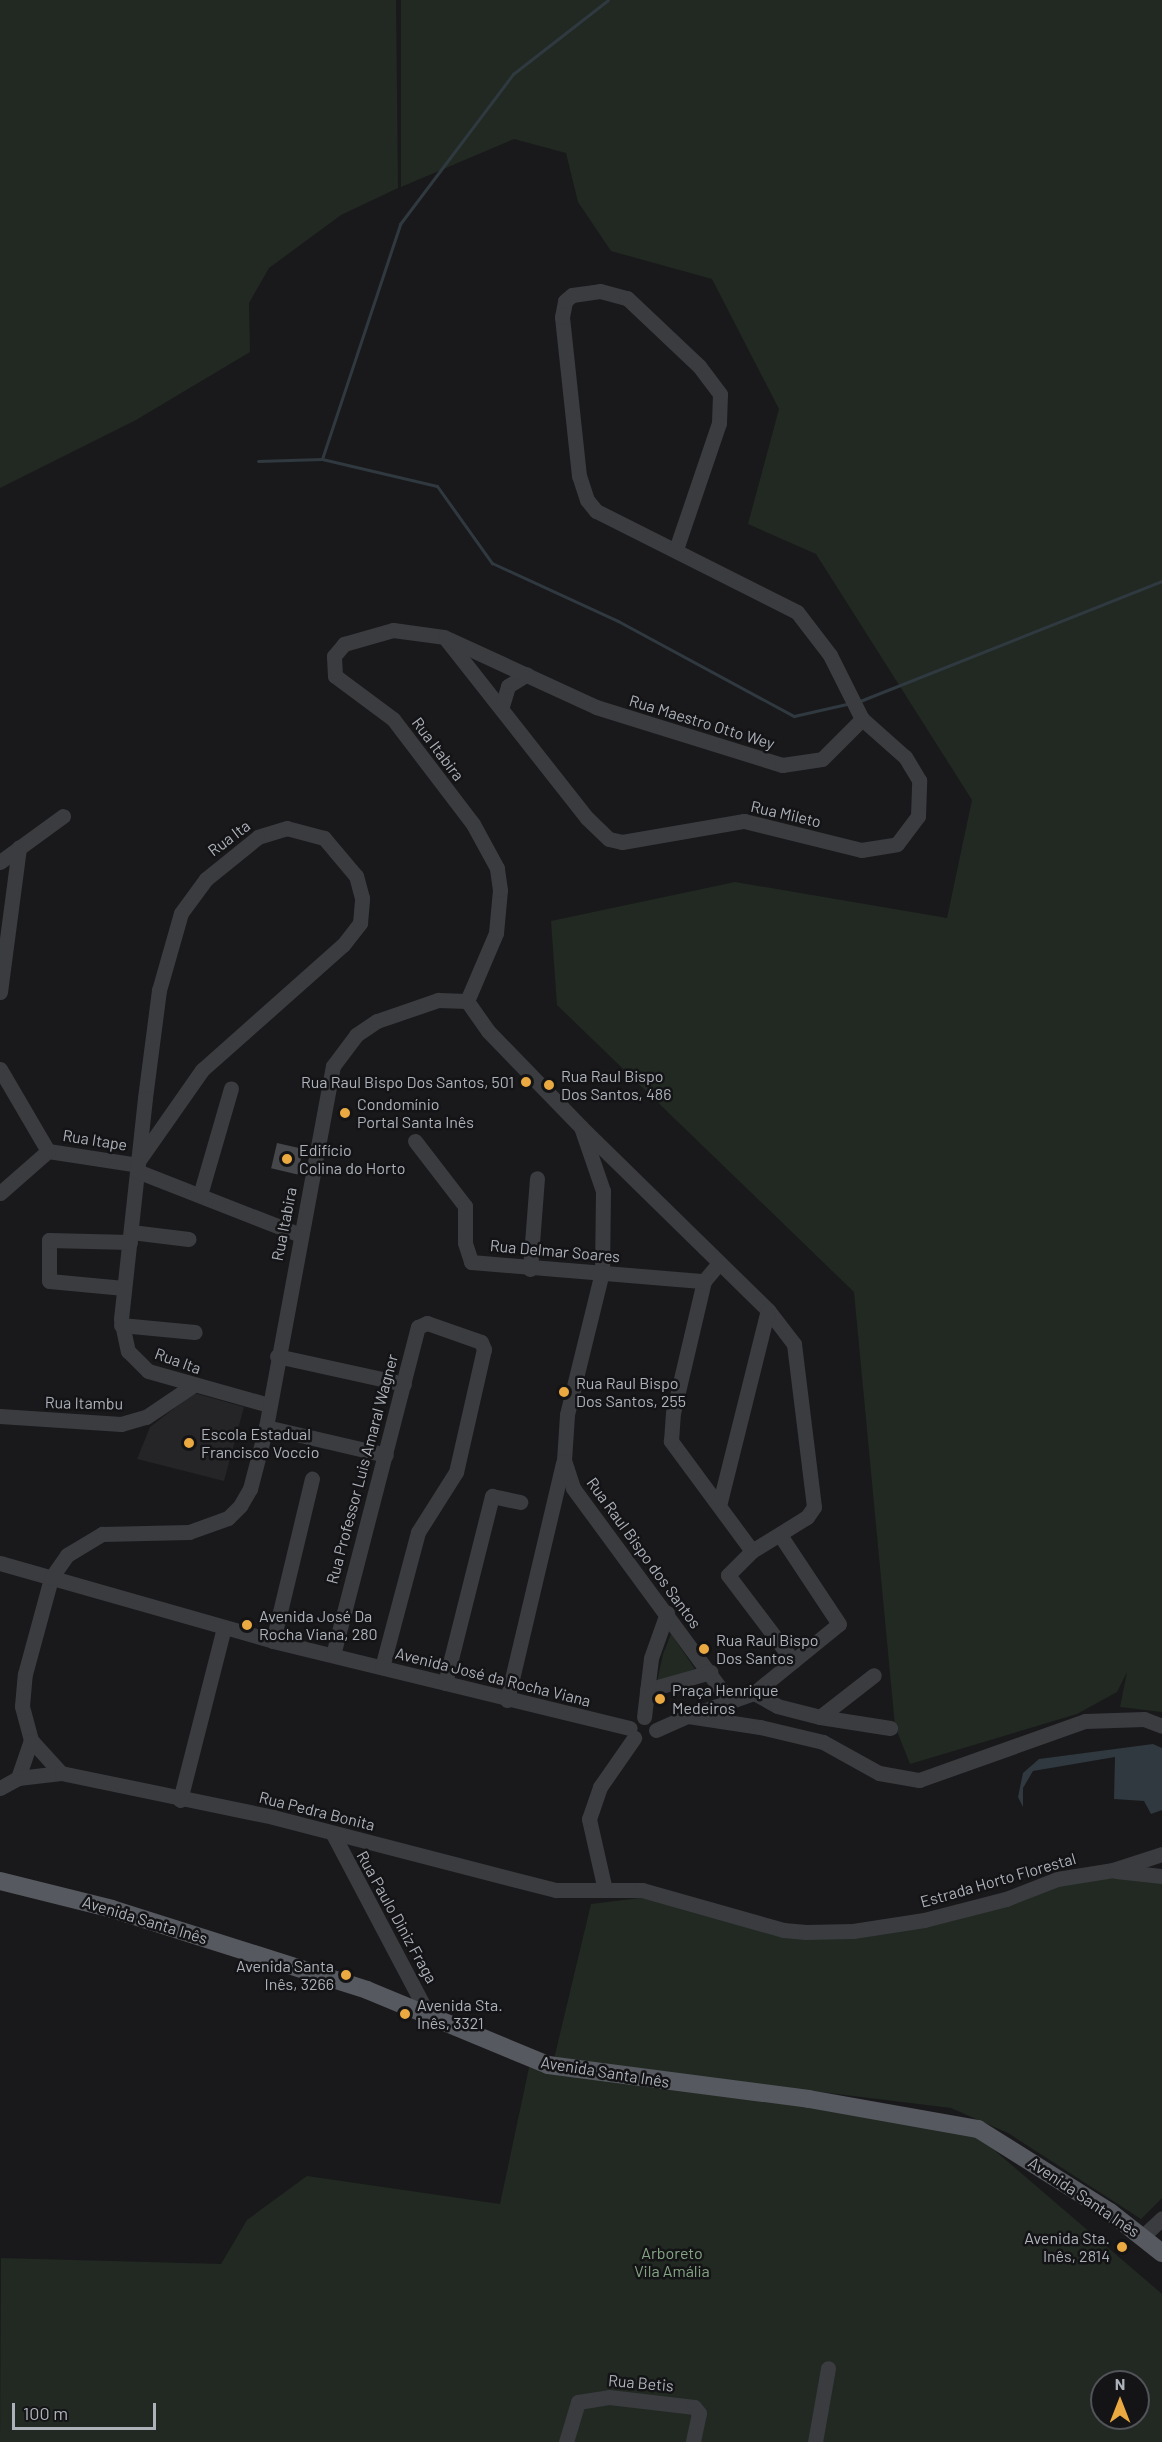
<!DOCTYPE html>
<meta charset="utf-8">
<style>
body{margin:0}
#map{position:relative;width:1162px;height:2442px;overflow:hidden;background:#19191b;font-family:Barlow,sans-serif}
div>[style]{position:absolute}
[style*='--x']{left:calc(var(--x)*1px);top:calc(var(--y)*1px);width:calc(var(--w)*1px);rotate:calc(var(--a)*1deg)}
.built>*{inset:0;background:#252528}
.green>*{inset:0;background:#212922}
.water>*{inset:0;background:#2f393f}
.stream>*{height:3px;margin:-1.5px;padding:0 1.5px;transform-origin:1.5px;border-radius:1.5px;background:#2f393f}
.building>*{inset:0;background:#46474b;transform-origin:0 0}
.minor>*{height:15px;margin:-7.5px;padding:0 7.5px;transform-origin:7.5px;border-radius:7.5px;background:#3a3c40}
.major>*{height:18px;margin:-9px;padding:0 9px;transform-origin:9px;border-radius:9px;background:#56595f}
.dots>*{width:16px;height:16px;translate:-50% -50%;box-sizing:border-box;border:3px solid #141416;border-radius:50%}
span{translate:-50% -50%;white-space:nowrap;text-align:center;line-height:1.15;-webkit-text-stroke:5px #141416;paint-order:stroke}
.street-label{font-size:16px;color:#acb1ba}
.poi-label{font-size:16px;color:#acb1ba}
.left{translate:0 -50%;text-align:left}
.right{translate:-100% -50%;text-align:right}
.park-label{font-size:16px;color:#84a484}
.north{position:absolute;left:1090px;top:2370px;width:60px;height:60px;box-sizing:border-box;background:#141416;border:2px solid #515358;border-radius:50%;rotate:0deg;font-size:16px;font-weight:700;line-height:24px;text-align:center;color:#acb1ba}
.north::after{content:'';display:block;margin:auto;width:21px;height:27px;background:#eba941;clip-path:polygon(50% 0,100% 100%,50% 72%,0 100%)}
.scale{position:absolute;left:12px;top:2403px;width:144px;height:27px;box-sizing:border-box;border:3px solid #acb1ba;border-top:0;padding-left:8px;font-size:18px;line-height:21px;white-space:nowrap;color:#acb1ba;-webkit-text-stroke:4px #141416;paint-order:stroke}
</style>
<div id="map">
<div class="built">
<div style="clip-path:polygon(194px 1393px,244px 1407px,224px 1481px,137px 1459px,150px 1427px)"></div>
</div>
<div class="green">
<div style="clip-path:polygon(0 0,396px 0,398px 188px,341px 215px,269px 268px,249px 303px,250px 352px,136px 420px,0 488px)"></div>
<div style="clip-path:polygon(401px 0,1162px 0,1162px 1712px,1120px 1707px,1127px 1672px,1117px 1692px,1077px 1714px,910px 1764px,895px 1726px,854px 1292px,557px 1005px,551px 921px,735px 882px,947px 918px,972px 800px,816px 554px,748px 524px,779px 409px,712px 279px,611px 251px,578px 202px,566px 153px,514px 139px,401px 187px)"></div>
<div style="clip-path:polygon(671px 1634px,695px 1669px,657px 1682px,663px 1654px)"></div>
<div style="clip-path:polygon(1162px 1873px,1162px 2198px,1141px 2219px,1008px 2133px,951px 2108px,554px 2059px,591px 1904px,648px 1897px,823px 1935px,953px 1921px,1052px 1884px,1089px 1877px)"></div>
<div style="clip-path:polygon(evenodd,530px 2063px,972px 2131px,1162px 2294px,1162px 2442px,0 2442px,1px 2258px,221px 2264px,247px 2220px,307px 2176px,500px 2204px,530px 2063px,1102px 2382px,1138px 2382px,1138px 2418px,1102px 2418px,1102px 2382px)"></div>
</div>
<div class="water">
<div style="clip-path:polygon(1153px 1744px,1162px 1748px,1162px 1810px,1151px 1814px,1144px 1801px,1114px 1799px,1115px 1757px,1033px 1771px,1023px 1788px,1023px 1807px,1018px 1797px,1023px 1773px,1039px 1759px)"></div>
</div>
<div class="stream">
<div style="--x:322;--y:459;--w:248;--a:-71.6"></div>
<div style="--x:400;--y:224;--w:188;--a:-53"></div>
<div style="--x:513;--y:74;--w:120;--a:-37.9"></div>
<div style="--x:258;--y:461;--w:64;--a:-1.8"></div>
<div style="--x:322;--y:459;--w:118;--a:13.2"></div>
<div style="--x:437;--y:486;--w:95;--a:54.5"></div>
<div style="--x:492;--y:563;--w:139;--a:24.7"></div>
<div style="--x:618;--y:621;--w:200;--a:28.4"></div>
<div style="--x:794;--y:716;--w:54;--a:-12.8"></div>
<div style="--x:860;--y:701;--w:325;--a:-21.7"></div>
</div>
<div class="building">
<div style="left:277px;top:1143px;width:27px;height:26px;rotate:13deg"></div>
</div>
<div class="minor">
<div style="--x:446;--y:639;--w:228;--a:51.8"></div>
<div style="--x:587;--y:818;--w:30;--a:44"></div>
<div style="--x:609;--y:839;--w:13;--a:13"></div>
<div style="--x:622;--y:842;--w:124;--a:-9.8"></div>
<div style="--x:744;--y:821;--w:121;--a:13.9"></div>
<div style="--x:861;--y:850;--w:36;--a:-9"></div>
<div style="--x:897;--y:844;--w:35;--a:-53"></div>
<div style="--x:918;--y:816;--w:36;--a:-88"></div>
<div style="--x:919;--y:780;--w:27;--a:-121"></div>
<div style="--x:905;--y:757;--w:57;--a:-138.5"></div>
<div style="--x:502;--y:706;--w:21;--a:-73"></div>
<div style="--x:508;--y:686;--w:22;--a:-32"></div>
<div style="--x:0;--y:862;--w:78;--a:-36.1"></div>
<div style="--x:0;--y:992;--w:146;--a:-82.5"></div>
<div style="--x:467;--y:1001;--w:74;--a:-66.9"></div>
<div style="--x:496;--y:933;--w:43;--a:-84.7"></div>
<div style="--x:500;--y:890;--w:22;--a:-98"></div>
<div style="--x:497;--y:868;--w:50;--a:-118.6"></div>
<div style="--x:473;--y:824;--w:132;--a:-127.3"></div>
<div style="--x:393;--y:719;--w:72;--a:-143.4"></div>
<div style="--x:335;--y:676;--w:20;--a:-93"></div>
<div style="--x:334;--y:656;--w:16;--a:-50"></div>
<div style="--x:344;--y:644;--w:51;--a:-15.9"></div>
<div style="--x:393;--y:630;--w:51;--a:7.8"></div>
<div style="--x:444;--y:637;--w:167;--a:24.7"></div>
<div style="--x:596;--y:707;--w:195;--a:17.3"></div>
<div style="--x:782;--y:765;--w:40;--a:-8.5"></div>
<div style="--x:822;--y:759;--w:57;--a:-45"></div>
<div style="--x:862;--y:719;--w:72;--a:-116.6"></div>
<div style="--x:830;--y:655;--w:54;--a:-127.5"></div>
<div style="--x:797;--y:612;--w:225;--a:-153.3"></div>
<div style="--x:596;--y:511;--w:14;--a:-129"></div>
<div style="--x:587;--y:500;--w:25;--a:-108"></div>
<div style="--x:579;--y:476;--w:160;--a:-96.1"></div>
<div style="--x:562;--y:317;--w:16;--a:-79"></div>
<div style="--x:565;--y:301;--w:9;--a:-41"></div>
<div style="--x:572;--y:295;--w:28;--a:-8"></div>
<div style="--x:600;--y:291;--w:28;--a:15"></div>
<div style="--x:627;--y:298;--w:99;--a:43.4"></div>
<div style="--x:699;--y:366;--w:35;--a:53"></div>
<div style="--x:720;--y:394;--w:29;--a:92"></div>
<div style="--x:719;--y:423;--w:133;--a:108.8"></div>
<div style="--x:467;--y:1001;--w:37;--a:55"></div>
<div style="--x:488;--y:1031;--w:134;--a:45.9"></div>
<div style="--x:581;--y:1127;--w:68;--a:71"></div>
<div style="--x:603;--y:1191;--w:81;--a:90.7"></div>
<div style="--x:602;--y:1272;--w:147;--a:103.8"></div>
<div style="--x:567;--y:1415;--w:45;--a:93.8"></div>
<div style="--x:564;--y:1460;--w:29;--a:72"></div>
<div style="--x:573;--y:1488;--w:263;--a:53.7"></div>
<div style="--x:0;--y:1069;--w:95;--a:59.7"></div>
<div style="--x:581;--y:1127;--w:262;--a:44.4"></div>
<div style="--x:768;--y:1310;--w:43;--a:52.6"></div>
<div style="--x:794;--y:1344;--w:164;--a:83"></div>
<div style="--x:814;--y:1507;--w:12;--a:125"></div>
<div style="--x:807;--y:1517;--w:65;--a:148.3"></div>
<div style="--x:752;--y:1551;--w:137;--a:-126.4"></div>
<div style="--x:671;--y:1441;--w:28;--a:-86"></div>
<div style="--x:673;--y:1413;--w:136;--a:-76.8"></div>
<div style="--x:704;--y:1281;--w:23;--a:-50"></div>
<div style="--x:415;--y:1141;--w:82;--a:52.4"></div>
<div style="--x:465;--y:1206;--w:37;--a:90"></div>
<div style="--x:465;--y:1243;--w:20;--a:72"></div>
<div style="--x:471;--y:1262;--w:234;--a:4.7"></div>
<div style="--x:48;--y:1151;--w:91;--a:8.8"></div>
<div style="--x:139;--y:1160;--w:110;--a:-55"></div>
<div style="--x:202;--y:1070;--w:188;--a:-41.6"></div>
<div style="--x:343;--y:945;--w:28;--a:-52"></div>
<div style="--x:360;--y:923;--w:25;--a:-85"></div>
<div style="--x:362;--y:898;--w:23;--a:-105"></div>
<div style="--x:356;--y:876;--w:50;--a:-130.1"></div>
<div style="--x:324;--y:838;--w:38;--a:-165"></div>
<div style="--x:287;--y:828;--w:30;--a:163"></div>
<div style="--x:258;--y:837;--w:67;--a:141.1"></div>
<div style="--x:206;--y:879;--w:42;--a:126.3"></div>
<div style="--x:181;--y:913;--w:80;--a:105.9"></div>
<div style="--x:159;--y:990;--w:109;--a:97.4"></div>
<div style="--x:145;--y:1098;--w:222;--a:96.2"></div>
<div style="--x:121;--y:1319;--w:33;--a:78"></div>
<div style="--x:128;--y:1351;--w:28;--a:45"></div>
<div style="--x:148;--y:1371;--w:126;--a:15.7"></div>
<div style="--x:137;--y:1171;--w:175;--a:21.4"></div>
<div style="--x:0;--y:1193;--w:64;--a:-41.2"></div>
<div style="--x:200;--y:1195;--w:111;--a:-73.8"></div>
<div style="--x:131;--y:1232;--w:58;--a:6.9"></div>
<div style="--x:530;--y:1269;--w:91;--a:-85.6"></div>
<div style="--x:124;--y:1288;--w:75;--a:-174.7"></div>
<div style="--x:49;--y:1281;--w:41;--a:-90"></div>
<div style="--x:49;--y:1240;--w:81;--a:1.4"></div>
<div style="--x:121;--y:1325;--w:74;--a:5.4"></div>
<div style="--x:277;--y:1356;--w:130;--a:12.4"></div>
<div style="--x:0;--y:1416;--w:121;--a:3.8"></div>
<div style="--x:121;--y:1424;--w:26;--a:-16"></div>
<div style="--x:146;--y:1417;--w:55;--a:-34"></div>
<div style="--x:266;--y:1427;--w:123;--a:13.1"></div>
<div style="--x:719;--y:1506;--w:202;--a:-76"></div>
<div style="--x:752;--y:1551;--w:34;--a:135"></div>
<div style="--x:728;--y:1575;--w:108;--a:52.9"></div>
<div style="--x:0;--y:1563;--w:284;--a:15.9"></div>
<div style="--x:273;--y:1641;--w:367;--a:13.7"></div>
<div style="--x:273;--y:1641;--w:167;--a:-76.5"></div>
<div style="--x:333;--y:1655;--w:339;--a:-75.5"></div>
<div style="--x:418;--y:1327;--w:10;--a:-24"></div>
<div style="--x:427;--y:1323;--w:57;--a:19.4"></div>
<div style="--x:481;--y:1342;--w:8;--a:67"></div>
<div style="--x:484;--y:1349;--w:126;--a:102.8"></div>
<div style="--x:456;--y:1472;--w:71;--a:122.3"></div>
<div style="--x:418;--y:1532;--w:140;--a:104.9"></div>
<div style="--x:445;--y:1683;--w:193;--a:-75.9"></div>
<div style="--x:492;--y:1496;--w:29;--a:12"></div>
<div style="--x:647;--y:1690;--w:66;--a:-15.9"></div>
<div style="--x:754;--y:1693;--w:26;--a:29"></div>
<div style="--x:777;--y:1706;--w:44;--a:14.3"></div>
<div style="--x:820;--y:1717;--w:71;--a:8.9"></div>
<div style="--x:507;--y:1700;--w:244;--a:-76.7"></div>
<div style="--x:688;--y:1716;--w:70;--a:-19.2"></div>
<div style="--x:754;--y:1693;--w:109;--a:-39.1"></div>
<div style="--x:839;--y:1624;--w:107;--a:-123.5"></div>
<div style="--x:644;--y:1717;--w:59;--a:-83.2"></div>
<div style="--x:651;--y:1658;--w:48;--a:-70.4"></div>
<div style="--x:820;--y:1717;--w:68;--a:-37.9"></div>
<div style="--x:656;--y:1730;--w:35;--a:-24"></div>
<div style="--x:688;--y:1716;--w:73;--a:8.7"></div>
<div style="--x:760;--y:1727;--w:65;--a:13.4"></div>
<div style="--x:823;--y:1742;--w:64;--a:29"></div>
<div style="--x:879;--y:1773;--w:41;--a:9.9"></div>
<div style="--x:919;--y:1780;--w:176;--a:-19.6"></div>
<div style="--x:1085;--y:1721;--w:59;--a:-1.9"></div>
<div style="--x:1144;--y:1719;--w:19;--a:21"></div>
<div style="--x:61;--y:1773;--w:45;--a:-132.3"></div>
<div style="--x:31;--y:1740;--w:35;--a:-105"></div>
<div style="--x:22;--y:1706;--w:32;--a:-85"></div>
<div style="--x:25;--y:1674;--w:99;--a:-74.8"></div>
<div style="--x:51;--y:1578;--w:28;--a:-55"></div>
<div style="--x:67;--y:1555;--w:41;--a:-31"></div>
<div style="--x:102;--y:1534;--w:87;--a:-1.3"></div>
<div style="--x:189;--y:1532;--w:41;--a:-19.7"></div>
<div style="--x:228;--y:1518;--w:17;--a:-45"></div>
<div style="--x:240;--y:1506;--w:20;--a:-60"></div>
<div style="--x:250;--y:1489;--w:64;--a:-75.5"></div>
<div style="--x:266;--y:1427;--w:367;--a:-79.5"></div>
<div style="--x:333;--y:1066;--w:39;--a:-53"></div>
<div style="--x:356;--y:1035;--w:25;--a:-34"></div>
<div style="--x:377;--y:1021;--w:65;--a:-19"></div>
<div style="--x:438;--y:1000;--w:29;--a:2"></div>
<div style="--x:18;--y:1778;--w:40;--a:-71.1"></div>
<div style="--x:0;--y:1788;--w:21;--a:-29"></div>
<div style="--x:18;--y:1778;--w:43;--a:-6.6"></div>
<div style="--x:61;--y:1773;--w:217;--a:11.7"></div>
<div style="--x:273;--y:1817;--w:292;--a:14.5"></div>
<div style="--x:556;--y:1890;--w:86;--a:0"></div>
<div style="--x:642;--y:1890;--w:147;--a:15.8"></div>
<div style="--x:783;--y:1930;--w:23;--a:5"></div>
<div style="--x:806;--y:1932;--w:47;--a:-1.2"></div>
<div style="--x:853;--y:1931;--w:72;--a:-8.8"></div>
<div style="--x:924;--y:1920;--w:85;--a:-14.4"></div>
<div style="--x:1006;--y:1899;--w:55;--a:-21.4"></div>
<div style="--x:1057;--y:1879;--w:57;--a:-9.1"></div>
<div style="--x:1113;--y:1870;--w:52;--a:-18.1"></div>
<div style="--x:180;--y:1800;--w:178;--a:-75.7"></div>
<div style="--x:333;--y:1834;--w:208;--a:62.2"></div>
<div style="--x:1116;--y:1871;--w:46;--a:6.2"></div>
<div style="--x:605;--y:1890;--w:73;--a:-102.7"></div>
<div style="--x:589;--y:1819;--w:34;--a:-71"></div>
<div style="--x:600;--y:1787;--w:60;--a:-55.2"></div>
<div style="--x:1143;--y:2236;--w:26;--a:-43"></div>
<div style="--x:566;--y:2442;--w:42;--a:-73.3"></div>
<div style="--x:578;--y:2402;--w:31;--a:-9"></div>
<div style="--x:609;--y:2397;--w:86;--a:6.7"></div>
<div style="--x:694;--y:2407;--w:8;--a:50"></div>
<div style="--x:699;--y:2413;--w:30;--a:102"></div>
<div style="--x:815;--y:2442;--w:75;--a:-80"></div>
</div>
<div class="major">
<div style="--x:0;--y:1881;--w:115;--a:14"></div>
<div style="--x:112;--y:1909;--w:268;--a:17.6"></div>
<div style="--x:367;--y:1990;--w:196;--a:22.5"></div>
<div style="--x:548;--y:2065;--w:263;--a:7.4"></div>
<div style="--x:809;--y:2099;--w:172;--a:10.1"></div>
<div style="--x:978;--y:2129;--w:156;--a:32.2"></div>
<div style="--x:1110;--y:2212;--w:66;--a:38.3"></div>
</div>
<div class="dots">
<div style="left:526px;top:1082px;background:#eba941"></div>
<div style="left:549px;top:1085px;background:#eba941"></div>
<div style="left:345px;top:1113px;background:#eba941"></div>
<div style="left:287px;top:1159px;background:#eba941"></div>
<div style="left:564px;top:1392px;background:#eba941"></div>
<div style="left:189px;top:1443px;background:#eba941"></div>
<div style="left:247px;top:1625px;background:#eba941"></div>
<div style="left:704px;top:1649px;background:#eba941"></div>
<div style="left:660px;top:1699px;background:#eba941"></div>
<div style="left:346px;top:1975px;background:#eba941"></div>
<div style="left:405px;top:2014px;background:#eba941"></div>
<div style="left:1122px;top:2247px;background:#eba941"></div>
</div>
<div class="street-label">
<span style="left:702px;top:722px;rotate:17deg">Rua Maestro Otto Wey</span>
<span style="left:438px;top:749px;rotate:53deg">Rua Itabira</span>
<span style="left:786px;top:814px;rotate:13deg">Rua Mileto</span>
<span style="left:229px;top:838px;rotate:-37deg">Rua Ita</span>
<span style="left:95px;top:1140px;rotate:9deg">Rua Itape</span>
<span style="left:284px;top:1224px;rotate:-79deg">Rua Itabira</span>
<span style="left:555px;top:1251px;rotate:5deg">Rua Delmar Soares</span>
<span style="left:178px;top:1361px;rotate:20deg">Rua Ita</span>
<span style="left:84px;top:1403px;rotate:1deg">Rua Itambu</span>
<span style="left:362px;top:1469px;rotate:-75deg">Rua Professor Luis Amaral Wagner</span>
<span style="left:644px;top:1553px;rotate:54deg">Rua Raul Bispo dos Santos</span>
<span style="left:493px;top:1677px;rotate:14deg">Avenida José da Rocha Viana</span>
<span style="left:317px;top:1811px;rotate:14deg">Rua Pedra Bonita</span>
<span style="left:998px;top:1880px;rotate:-16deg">Estrada Horto Florestal</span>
<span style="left:397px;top:1917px;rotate:61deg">Rua Paulo Diniz Fraga</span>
<span style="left:145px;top:1920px;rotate:17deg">Avenida Santa Inês</span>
<span style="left:605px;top:2072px;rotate:9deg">Avenida Santa Inês</span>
<span style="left:1084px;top:2197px;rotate:34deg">Avenida Santa Inês</span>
<span style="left:641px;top:2383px;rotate:5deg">Rua Betis</span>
</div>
<div class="poi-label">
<span class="left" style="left:561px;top:1085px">Rua Raul Bispo<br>Dos Santos, 486</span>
<span class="right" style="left:514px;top:1082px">Rua Raul Bispo Dos Santos, 501</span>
<span class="left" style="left:357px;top:1113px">Condomínio<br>Portal Santa Inês</span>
<span class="left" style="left:299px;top:1159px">Edifício<br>Colina do Horto</span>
<span class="left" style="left:576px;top:1392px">Rua Raul Bispo<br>Dos Santos, 255</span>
<span class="left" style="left:201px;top:1443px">Escola Estadual<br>Francisco Voccio</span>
<span class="left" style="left:259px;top:1625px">Avenida José Da<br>Rocha Viana, 280</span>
<span class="left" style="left:716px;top:1649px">Rua Raul Bispo<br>Dos Santos</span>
<span class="left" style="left:672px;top:1699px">Praça Henrique<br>Medeiros</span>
<span class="right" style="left:334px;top:1975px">Avenida Santa<br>Inês, 3266</span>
<span class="left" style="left:417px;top:2014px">Avenida Sta.<br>Inês, 3321</span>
<span class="right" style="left:1110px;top:2247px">Avenida Sta.<br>Inês, 2814</span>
</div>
<div class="park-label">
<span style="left:672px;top:2262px">Arboreto<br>Vila Amália</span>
</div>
<div class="north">N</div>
<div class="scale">100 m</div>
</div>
